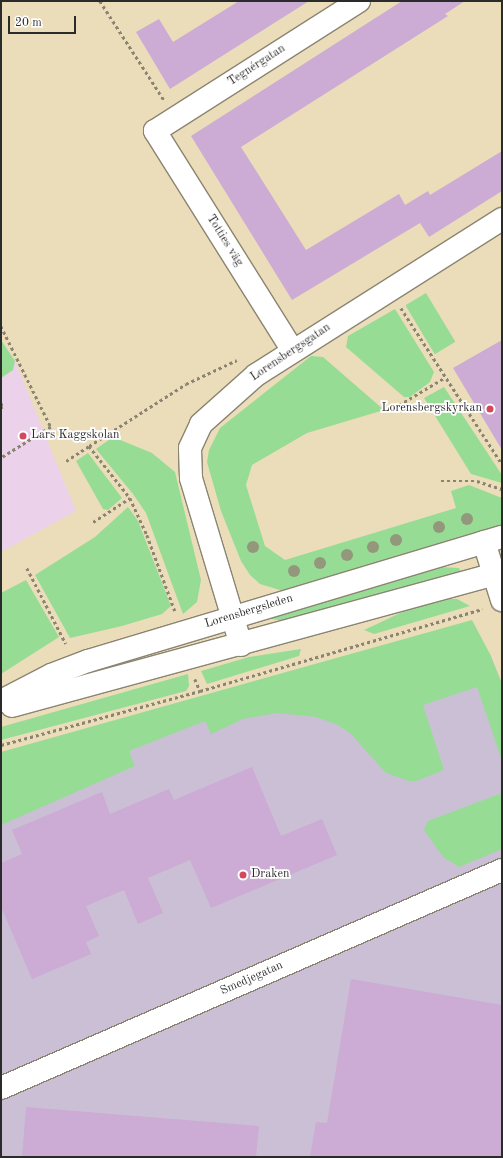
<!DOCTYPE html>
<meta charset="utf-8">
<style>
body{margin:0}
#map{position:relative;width:503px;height:1158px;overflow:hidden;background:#ebddb9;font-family:"Old Standard TT",serif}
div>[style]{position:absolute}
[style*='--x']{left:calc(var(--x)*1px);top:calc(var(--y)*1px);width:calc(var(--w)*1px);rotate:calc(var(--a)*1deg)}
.built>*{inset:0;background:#ecd1ea}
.industrial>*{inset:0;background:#cbbfd5}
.green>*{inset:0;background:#96dc95;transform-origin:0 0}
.building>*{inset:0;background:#ccabd5}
.path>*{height:2.5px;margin-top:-1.25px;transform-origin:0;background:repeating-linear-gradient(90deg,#8b8472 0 3px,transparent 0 6px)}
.roads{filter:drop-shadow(1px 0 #8b8472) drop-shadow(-1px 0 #8b8472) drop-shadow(0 1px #8b8472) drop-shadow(0 -1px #8b8472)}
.minor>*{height:22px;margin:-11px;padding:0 11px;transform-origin:11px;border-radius:11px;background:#fff}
.trees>*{width:12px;height:12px;margin:-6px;border-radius:50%;background:#93987c}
.dots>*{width:11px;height:11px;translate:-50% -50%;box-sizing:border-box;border:2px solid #fff;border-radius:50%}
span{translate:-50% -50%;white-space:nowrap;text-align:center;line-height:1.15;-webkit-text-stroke:3.5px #fff;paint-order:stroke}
.street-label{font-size:12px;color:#2b2b2b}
.poi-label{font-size:12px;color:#2b2b2b}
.right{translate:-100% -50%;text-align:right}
.left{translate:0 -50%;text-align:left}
.frame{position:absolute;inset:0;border:2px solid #2b2b2b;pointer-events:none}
.scale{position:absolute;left:8px;top:16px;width:68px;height:18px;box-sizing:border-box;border:2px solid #2b2b2b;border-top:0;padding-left:5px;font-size:12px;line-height:14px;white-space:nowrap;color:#2b2b2b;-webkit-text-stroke:3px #fff;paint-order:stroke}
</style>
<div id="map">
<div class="built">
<div style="clip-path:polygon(1px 340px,15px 361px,76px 511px,1px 552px)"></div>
</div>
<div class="industrial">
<div style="clip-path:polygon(451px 636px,490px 654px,502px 684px,502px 1157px,1px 1157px,1px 808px,145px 724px)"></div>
</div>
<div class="green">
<div style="left:426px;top:293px;width:57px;height:24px;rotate:59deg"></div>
<div style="clip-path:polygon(395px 309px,434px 372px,430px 382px,410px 397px,404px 397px,346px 347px,348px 336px)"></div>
<div style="clip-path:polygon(1px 340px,15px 361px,13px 370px,1px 378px)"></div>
<div style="clip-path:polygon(311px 356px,323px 357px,384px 410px,307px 433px,252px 465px,246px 485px,265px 546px,285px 560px,456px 508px,451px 491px,469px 485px,502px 498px,502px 525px,283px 591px,260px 584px,250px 575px,241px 561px,221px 511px,207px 462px,209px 450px,220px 428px)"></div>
<div style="clip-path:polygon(444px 387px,502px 475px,502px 483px,471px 474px,424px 398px)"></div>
<div style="clip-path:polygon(113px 437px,152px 453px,175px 472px,201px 580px,197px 602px,183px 614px,146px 513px,133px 494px,96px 449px)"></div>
<div style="clip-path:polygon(88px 453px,122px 498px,108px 510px,103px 509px,76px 461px)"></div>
<div style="clip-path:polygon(128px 507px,138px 521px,171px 606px,162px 614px,122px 626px,70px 638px,35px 575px,95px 537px)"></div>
<div style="clip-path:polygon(440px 567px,459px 568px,461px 572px,286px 621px,271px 619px,270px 616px)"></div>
<div style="clip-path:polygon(26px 580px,59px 637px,1px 674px,1px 593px)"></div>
<div style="clip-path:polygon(441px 599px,457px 599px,470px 606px,374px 634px,364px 630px,413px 607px)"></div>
<div style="clip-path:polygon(472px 620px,490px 654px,502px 684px,502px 761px,477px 687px,423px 705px,444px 770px,416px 781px,409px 781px,386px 773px,351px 734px,338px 725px,316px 717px,277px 713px,243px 719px,211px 734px,205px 721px,129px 751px,135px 766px,1px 825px,1px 752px)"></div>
<div style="clip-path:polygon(301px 649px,299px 656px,207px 684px,201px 671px,249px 657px)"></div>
<div style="clip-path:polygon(188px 674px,189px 686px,186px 691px,1px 740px,1px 727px)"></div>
<div style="clip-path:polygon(502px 793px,502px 849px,459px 867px,443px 857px,424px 830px,428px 821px)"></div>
</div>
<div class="building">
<div style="clip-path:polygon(239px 1px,309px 1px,170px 89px,136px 32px,159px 19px,173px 42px)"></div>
<div style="clip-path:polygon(402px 1px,465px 1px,445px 14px,448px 16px,241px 147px,306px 250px,399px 194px,405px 205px,428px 191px,430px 195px,502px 151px,502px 191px,429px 237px,420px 223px,292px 300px,191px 136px)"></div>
<div style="clip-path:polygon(502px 340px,502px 450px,453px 368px)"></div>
<div style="clip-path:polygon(252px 767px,281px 836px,322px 819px,337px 855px,211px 908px,190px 860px,148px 878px,163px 913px,138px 924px,124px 890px,86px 906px,99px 936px,86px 942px,91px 954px,32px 979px,1px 907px,1px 863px,22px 854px,12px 830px,102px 792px,110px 814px,169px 789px,174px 800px)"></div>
<div style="clip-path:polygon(351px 979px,502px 1005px,502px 1157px,310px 1157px,316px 1122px,327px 1123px)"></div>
<div style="clip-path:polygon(26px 1107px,259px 1126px,256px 1157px,22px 1157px)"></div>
</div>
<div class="path">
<div style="--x:100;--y:1;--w:118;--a:57.1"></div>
<div style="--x:401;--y:308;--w:186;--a:57.1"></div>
<div style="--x:1;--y:326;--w:113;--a:63.7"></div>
<div style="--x:51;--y:427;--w:59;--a:148.2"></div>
<div style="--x:1;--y:403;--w:4;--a:63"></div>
<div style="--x:3;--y:407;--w:2;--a:153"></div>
<div style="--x:399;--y:405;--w:52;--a:-31"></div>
<div style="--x:89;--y:446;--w:115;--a:-32.6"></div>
<div style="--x:186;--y:384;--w:56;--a:-25.2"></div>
<div style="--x:66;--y:461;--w:27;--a:-33"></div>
<div style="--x:89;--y:446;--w:66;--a:51.7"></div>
<div style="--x:130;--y:498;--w:41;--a:65.3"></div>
<div style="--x:147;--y:535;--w:81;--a:69.8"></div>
<div style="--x:441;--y:481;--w:36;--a:0"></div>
<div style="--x:477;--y:481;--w:26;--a:18"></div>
<div style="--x:93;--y:522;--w:44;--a:-33"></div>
<div style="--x:27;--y:568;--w:85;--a:62.8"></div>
<div style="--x:195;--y:679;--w:13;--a:67"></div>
<div style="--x:1;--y:745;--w:206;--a:-15.2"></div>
<div style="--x:200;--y:691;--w:294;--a:-16.2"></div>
</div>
<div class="roads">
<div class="minor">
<div style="--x:293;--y:351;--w:260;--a:-122.1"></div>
<div style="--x:155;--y:131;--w:242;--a:-32.5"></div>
<div style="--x:484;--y:542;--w:61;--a:72.8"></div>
<div style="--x:241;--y:645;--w:174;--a:-106.7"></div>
<div style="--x:191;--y:478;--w:30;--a:-92"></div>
<div style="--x:190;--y:448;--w:26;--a:-65"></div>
<div style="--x:201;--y:424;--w:74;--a:-41.7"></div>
<div style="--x:256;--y:375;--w:291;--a:-32.4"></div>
<div style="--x:1;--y:701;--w:56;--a:-27.5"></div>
<div style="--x:51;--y:675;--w:40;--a:-21"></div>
<div style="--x:88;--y:661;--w:432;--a:-16.7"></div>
<div style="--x:12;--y:706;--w:508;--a:-15.29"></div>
<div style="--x:1;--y:1088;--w:546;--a:-23.52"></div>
</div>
</div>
<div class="trees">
<div style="left:467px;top:519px"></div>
<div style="left:439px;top:527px"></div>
<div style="left:396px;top:540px"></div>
<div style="left:253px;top:547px"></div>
<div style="left:373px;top:547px"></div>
<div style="left:347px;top:555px"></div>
<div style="left:320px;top:563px"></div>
<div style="left:294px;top:571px"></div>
</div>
<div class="dots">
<div style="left:490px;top:409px;background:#d1495b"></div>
<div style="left:23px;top:436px;background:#d1495b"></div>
<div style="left:243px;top:875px;background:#d1495b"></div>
</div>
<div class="street-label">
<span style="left:257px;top:66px;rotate:-33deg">Tegnérgatan</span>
<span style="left:224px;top:241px;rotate:58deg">Totties väg</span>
<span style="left:291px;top:353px;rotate:-34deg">Lorensbergsgatan</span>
<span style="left:249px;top:612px;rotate:-17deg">Lorensbergsleden</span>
<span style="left:252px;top:979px;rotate:-24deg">Smedjegatan</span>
</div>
<div class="poi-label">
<span class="right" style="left:482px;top:409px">Lorensbergskyrkan</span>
<span class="left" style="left:31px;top:436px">Lars Kaggskolan</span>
<span class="left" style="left:251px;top:875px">Draken</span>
</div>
<div class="frame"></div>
<div class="scale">20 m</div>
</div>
